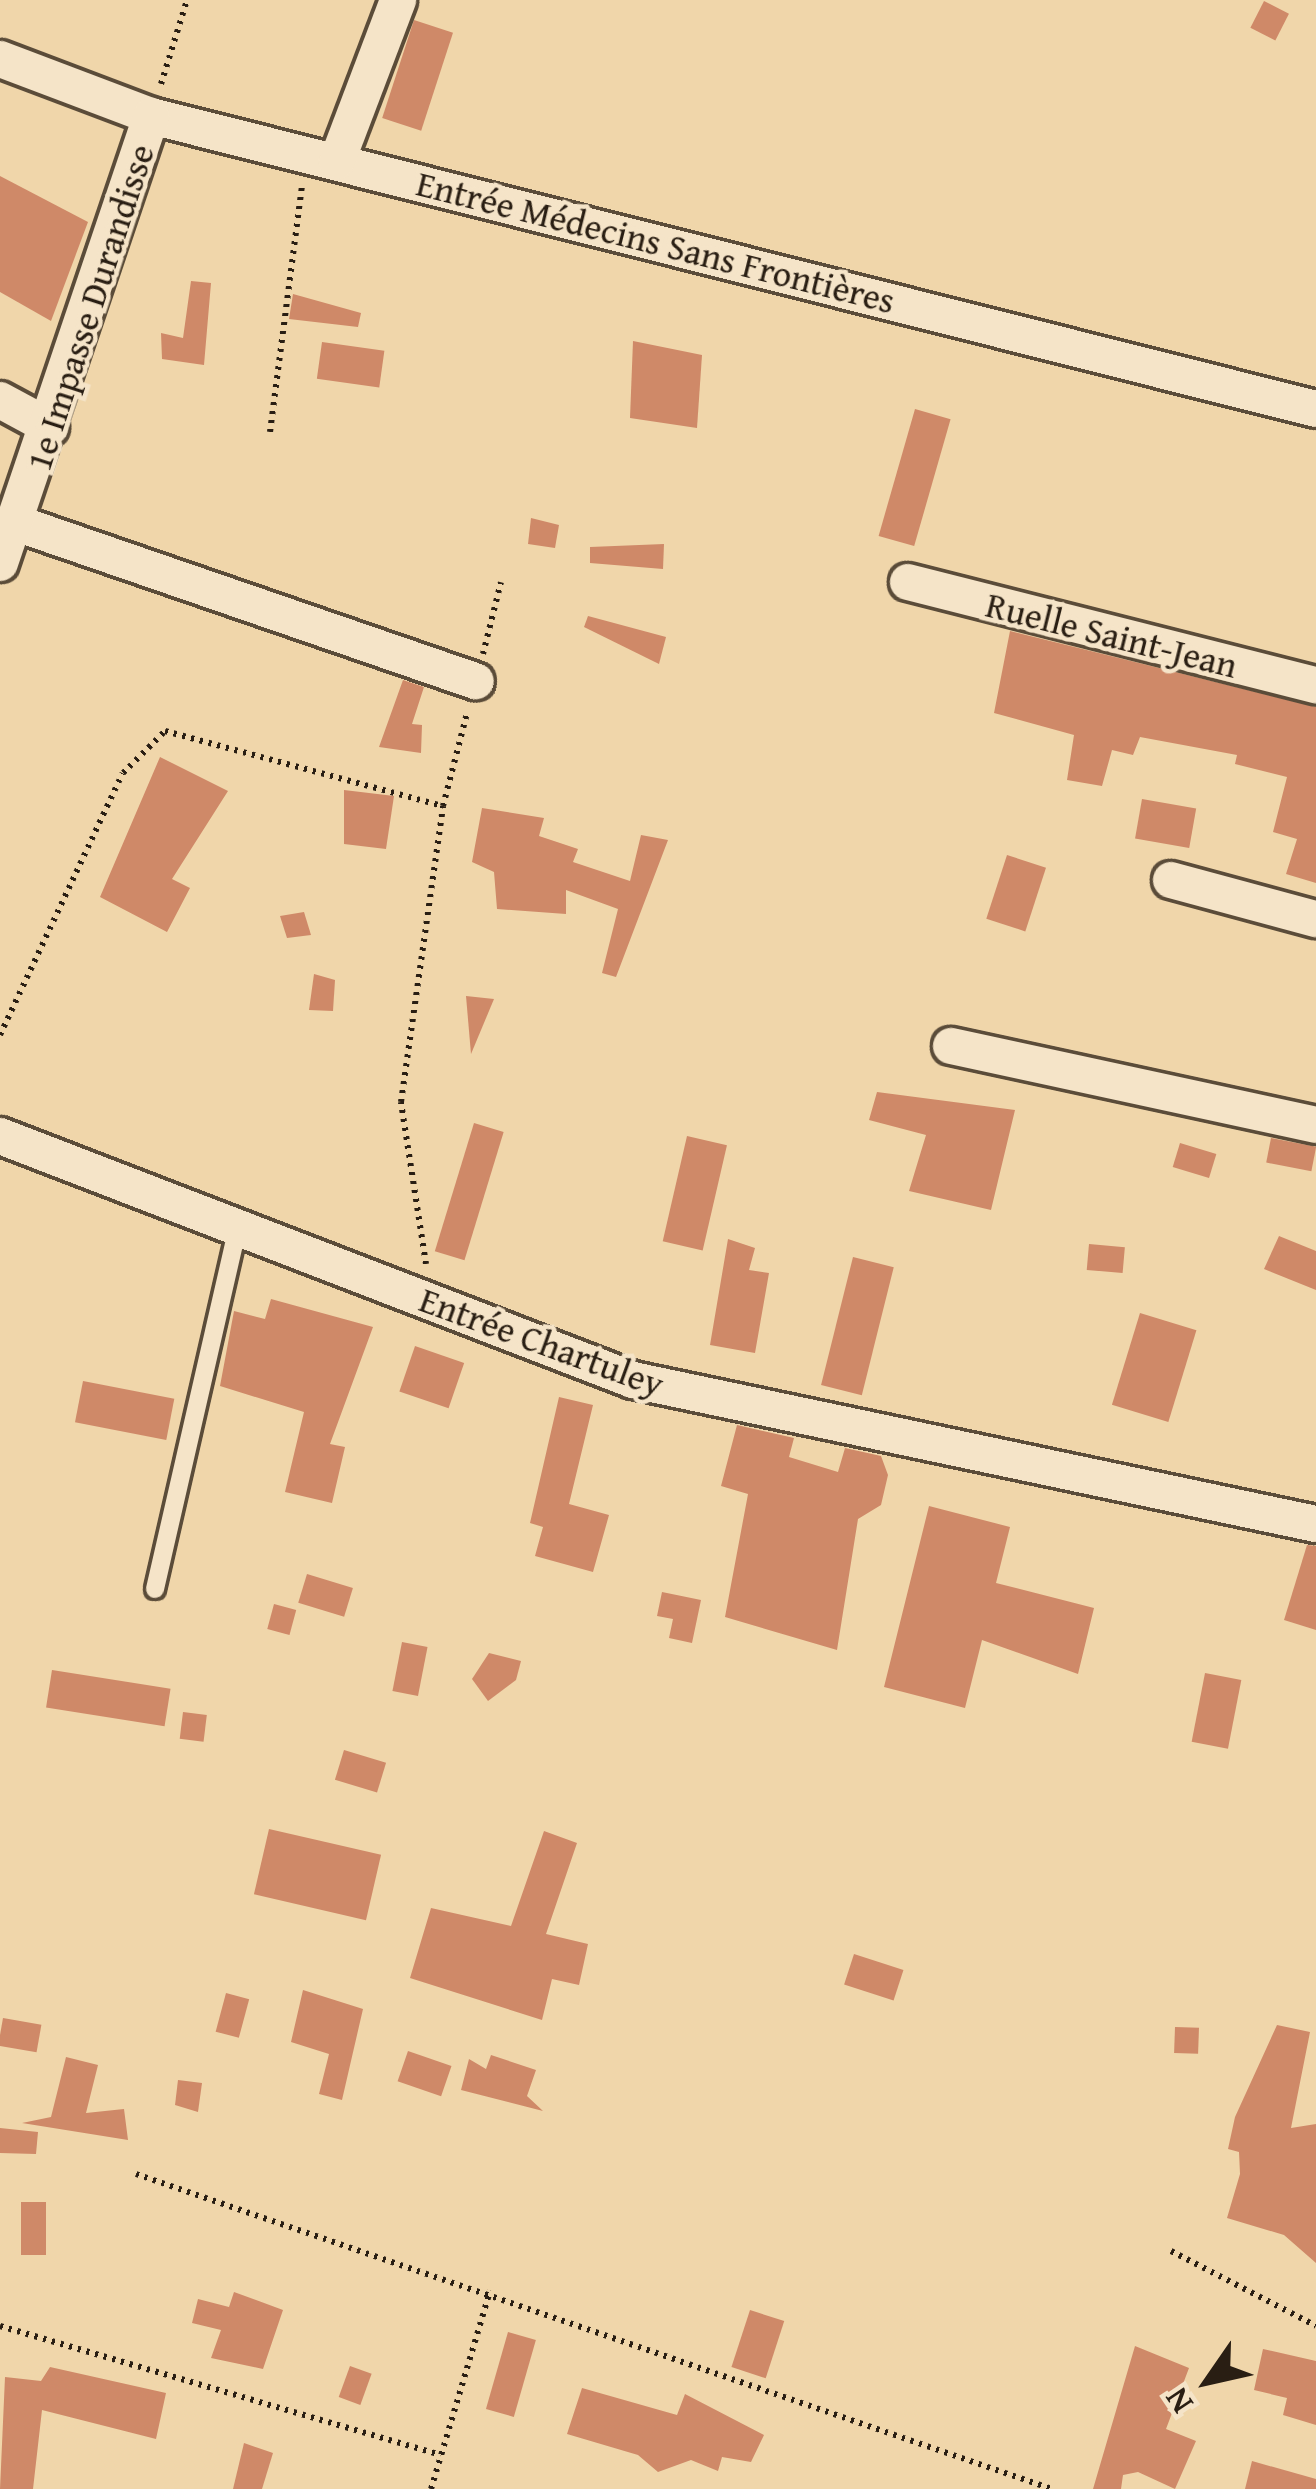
<!DOCTYPE html>
<meta charset="utf-8">
<style>
body{margin:0}
#map{position:relative;width:1316px;height:2489px;overflow:hidden;background:#f0d6aa;font-family:"Gentium Book Plus",serif}
div>[style]{position:absolute}
[style*='--x']{left:calc(var(--x)*1px);top:calc(var(--y)*1px);width:calc(var(--w)*1px);rotate:calc(var(--a)*1deg)}
.building>*{inset:0;background:#cf8968;transform-origin:0 0}
.path>*{height:6px;margin-top:-3px;transform-origin:0;background:repeating-linear-gradient(90deg,#291e13 0 3px,transparent 0 9px)}
.roads{filter:drop-shadow(3px 0 #5b4c39) drop-shadow(-3px 0 #5b4c39) drop-shadow(0 3px #5b4c39) drop-shadow(0 -3px #5b4c39)}
.service>*{height:18px;margin:-9px;padding:0 9px;transform-origin:9px;border-radius:9px;background:#f5e4c8}
.minor>*{height:36px;margin:-18px;padding:0 18px;transform-origin:18px;border-radius:18px;background:#f5e4c8}
span{translate:-50% -50%;white-space:nowrap;text-align:center;line-height:1.15;-webkit-text-stroke:9px #f5e4c8;paint-order:stroke}
.street-label{font-size:36px;color:#291e13}
.north{position:absolute;left:1148px;top:2321px;width:120px;height:120px;-webkit-text-stroke:9px #f5e4c8;paint-order:stroke;rotate:236deg;font-size:33px;font-weight:700;line-height:48px;text-align:center;color:#291e13}
.north::after{content:'';display:block;margin:auto;width:42px;height:54px;background:#291e13;clip-path:polygon(50% 0,100% 100%,50% 72%,0 100%)}
</style>
<div id="map">
<div class="building">
<div style="left:1264px;top:1px;width:28px;height:30px;rotate:27deg"></div>
<div style="left:414px;top:20px;width:41px;height:103px;rotate:18deg"></div>
<div style="clip-path:polygon(0 176px,88px 222px,51px 321px,0 292px)"></div>
<div style="clip-path:polygon(191px 281px,211px 283px,204px 365px,162px 359px,161px 333px,183px 338px)"></div>
<div style="clip-path:polygon(293px 294px,361px 313px,358px 327px,289px 319px)"></div>
<div style="clip-path:polygon(633px 341px,702px 355px,697px 428px,630px 418px)"></div>
<div style="left:322px;top:342px;width:63px;height:37px;rotate:8deg"></div>
<div style="left:915px;top:409px;width:37px;height:132px;rotate:16deg"></div>
<div style="clip-path:polygon(531px 518px,559px 525px,555px 548px,528px 544px)"></div>
<div style="clip-path:polygon(664px 544px,663px 569px,590px 563px,590px 547px)"></div>
<div style="clip-path:polygon(588px 616px,666px 637px,659px 664px,584px 627px)"></div>
<div style="clip-path:polygon(1010px 631px,1316px 707px,1316px 883px,1286px 874px,1297px 839px,1273px 832px,1287px 777px,1235px 764px,1237px 755px,1140px 737px,1133px 755px,1112px 750px,1102px 786px,1067px 780px,1074px 735px,994px 713px)"></div>
<div style="clip-path:polygon(403px 680px,424px 687px,412px 724px,422px 725px,421px 753px,379px 747px)"></div>
<div style="clip-path:polygon(160px 757px,228px 791px,172px 879px,190px 888px,167px 932px,100px 897px)"></div>
<div style="clip-path:polygon(344px 790px,394px 796px,386px 849px,344px 844px)"></div>
<div style="left:1142px;top:799px;width:55px;height:40px;rotate:10deg"></div>
<div style="clip-path:polygon(482px 808px,544px 818px,539px 836px,578px 849px,573px 862px,630px 881px,641px 835px,668px 840px,616px 977px,602px 973px,618px 909px,566px 890px,566px 914px,497px 909px,494px 872px,472px 862px)"></div>
<div style="left:1007px;top:855px;width:41px;height:67px;rotate:18deg"></div>
<div style="clip-path:polygon(304px 912px,311px 935px,287px 938px,280px 916px)"></div>
<div style="clip-path:polygon(314px 974px,335px 980px,333px 1011px,309px 1010px)"></div>
<div style="clip-path:polygon(466px 996px,494px 999px,471px 1054px)"></div>
<div style="clip-path:polygon(877px 1092px,1015px 1110px,991px 1210px,909px 1191px,926px 1135px,869px 1120px)"></div>
<div style="left:474px;top:1123px;width:31px;height:134px;rotate:17deg"></div>
<div style="left:687px;top:1136px;width:41px;height:108px;rotate:13deg"></div>
<div style="left:1271px;top:1138px;width:46px;height:25px;rotate:11deg"></div>
<div style="left:1180px;top:1143px;width:38px;height:25px;rotate:17deg"></div>
<div style="clip-path:polygon(1279px 1236px,1316px 1251px,1316px 1290px,1264px 1269px)"></div>
<div style="clip-path:polygon(728px 1239px,755px 1248px,749px 1270px,769px 1273px,755px 1353px,710px 1345px)"></div>
<div style="left:1089px;top:1244px;width:36px;height:26px;rotate:5deg"></div>
<div style="left:853px;top:1257px;width:42px;height:132px;rotate:14deg"></div>
<div style="clip-path:polygon(271px 1299px,373px 1327px,330px 1444px,345px 1447px,332px 1503px,285px 1492px,304px 1412px,220px 1386px,234px 1311px,265px 1319px)"></div>
<div style="left:1140px;top:1313px;width:59px;height:96px;rotate:17deg"></div>
<div style="left:415px;top:1346px;width:52px;height:48px;rotate:19deg"></div>
<div style="left:83px;top:1381px;width:93px;height:42px;rotate:11deg"></div>
<div style="clip-path:polygon(559px 1397px,593px 1405px,569px 1504px,609px 1515px,593px 1572px,535px 1556px,543px 1527px,530px 1523px)"></div>
<div style="clip-path:polygon(737px 1425px,794px 1438px,789px 1457px,838px 1472px,845px 1448px,881px 1456px,888px 1475px,881px 1505px,858px 1519px,837px 1650px,725px 1617px,748px 1494px,721px 1486px)"></div>
<div style="clip-path:polygon(929px 1506px,1010px 1527px,996px 1583px,1094px 1608px,1078px 1674px,982px 1640px,965px 1708px,884px 1687px)"></div>
<div style="clip-path:polygon(1307px 1545px,1316px 1546px,1316px 1630px,1284px 1620px)"></div>
<div style="left:307px;top:1574px;width:48px;height:30px;rotate:17deg"></div>
<div style="clip-path:polygon(662px 1592px,701px 1600px,692px 1643px,669px 1638px,673px 1619px,657px 1616px)"></div>
<div style="left:274px;top:1604px;width:23px;height:26px;rotate:15deg"></div>
<div style="left:402px;top:1642px;width:26px;height:50px;rotate:11deg"></div>
<div style="clip-path:polygon(489px 1653px,521px 1661px,516px 1680px,488px 1701px,472px 1679px)"></div>
<div style="left:52px;top:1670px;width:120px;height:38px;rotate:9deg"></div>
<div style="left:1205px;top:1673px;width:37px;height:70px;rotate:11deg"></div>
<div style="left:183px;top:1712px;width:24px;height:27px;rotate:7deg"></div>
<div style="left:344px;top:1750px;width:44px;height:31px;rotate:17deg"></div>
<div style="left:269px;top:1829px;width:115px;height:67px;rotate:13deg"></div>
<div style="clip-path:polygon(544px 1831px,577px 1843px,546px 1934px,588px 1944px,579px 1985px,552px 1979px,542px 2020px,410px 1978px,431px 1908px,511px 1926px)"></div>
<div style="left:854px;top:1954px;width:52px;height:32px;rotate:18deg"></div>
<div style="clip-path:polygon(303px 1990px,363px 2009px,342px 2100px,319px 2094px,329px 2054px,291px 2042px)"></div>
<div style="left:226px;top:1993px;width:24px;height:40px;rotate:15deg"></div>
<div style="left:3px;top:2018px;width:39px;height:28px;rotate:10deg"></div>
<div style="clip-path:polygon(1277px 2025px,1310px 2032px,1291px 2128px,1316px 2124px,1316px 2263px,1284px 2235px,1227px 2218px,1240px 2174px,1239px 2152px,1228px 2149px,1235px 2117px)"></div>
<div style="left:1175px;top:2027px;width:24px;height:26px;rotate:2deg"></div>
<div style="left:408px;top:2051px;width:46px;height:32px;rotate:19deg"></div>
<div style="clip-path:polygon(491px 2055px,536px 2070px,527px 2096px,543px 2111px,461px 2090px,469px 2059px,486px 2069px)"></div>
<div style="clip-path:polygon(66px 2057px,98px 2065px,86px 2113px,124px 2109px,128px 2140px,22px 2123px,51px 2117px)"></div>
<div style="clip-path:polygon(178px 2080px,202px 2083px,198px 2112px,175px 2105px)"></div>
<div style="clip-path:polygon(0 2128px,38px 2132px,36px 2154px,0 2153px)"></div>
<div style="left:21px;top:2202px;width:25px;height:53px"></div>
<div style="clip-path:polygon(234px 2292px,283px 2310px,263px 2369px,211px 2358px,221px 2330px,192px 2323px,198px 2299px,229px 2307px)"></div>
<div style="left:750px;top:2310px;width:36px;height:60px;rotate:18deg"></div>
<div style="left:508px;top:2332px;width:29px;height:80px;rotate:16deg"></div>
<div style="clip-path:polygon(1135px 2346px,1189px 2368px,1166px 2429px,1196px 2441px,1175px 2489px,1138px 2472px,1123px 2475px,1121px 2489px,1093px 2489px)"></div>
<div style="clip-path:polygon(1263px 2349px,1316px 2361px,1316px 2425px,1283px 2415px,1287px 2398px,1254px 2390px)"></div>
<div style="left:350px;top:2366px;width:23px;height:33px;rotate:20deg"></div>
<div style="clip-path:polygon(50px 2367px,166px 2393px,156px 2439px,42px 2410px,33px 2489px,0 2489px,5px 2377px,41px 2381px)"></div>
<div style="clip-path:polygon(582px 2388px,677px 2415px,685px 2394px,764px 2435px,751px 2462px,722px 2457px,718px 2471px,691px 2460px,658px 2472px,638px 2455px,567px 2434px)"></div>
<div style="clip-path:polygon(244px 2443px,273px 2453px,262px 2489px,233px 2489px)"></div>
<div style="clip-path:polygon(1252px 2461px,1316px 2479px,1316px 2489px,1245px 2489px)"></div>
</div>
<div class="path">
<div style="--x:161;--y:84;--w:88;--a:-72.8"></div>
<div style="--x:270;--y:432;--w:248;--a:-82.6"></div>
<div style="--x:483;--y:654;--w:74;--a:-76"></div>
<div style="--x:0;--y:1035;--w:289;--a:-64.9"></div>
<div style="--x:123;--y:773;--w:59;--a:-45"></div>
<div style="--x:165;--y:731;--w:288;--a:15.1"></div>
<div style="--x:443;--y:806;--w:96;--a:-75.5"></div>
<div style="--x:426;--y:1264;--w:164;--a:-98.8"></div>
<div style="--x:401;--y:1102;--w:299;--a:-81.9"></div>
<div style="--x:136;--y:2174;--w:969;--a:18.98"></div>
<div style="--x:1171;--y:2251;--w:163;--a:27.3"></div>
<div style="--x:0;--y:2326;--w:459;--a:16.3"></div>
<div style="--x:431;--y:2489;--w:207;--a:-73.4"></div>
</div>
<div class="roads">
<div class="service">
<div style="--x:155;--y:1589;--w:370;--a:-77.1"></div>
</div>
<div class="minor">
<div style="--x:0;--y:59;--w:161;--a:20.7"></div>
<div style="--x:151;--y:116;--w:1201;--a:14.12"></div>
<div style="--x:337;--y:161;--w:172;--a:-69.2"></div>
<div style="--x:0;--y:400;--w:57;--a:28.4"></div>
<div style="--x:19;--y:524;--w:483;--a:19"></div>
<div style="--x:0;--y:563;--w:472;--a:-71.3"></div>
<div style="--x:908;--y:582;--w:421;--a:14.2"></div>
<div style="--x:1171;--y:880;--w:150;--a:15.1"></div>
<div style="--x:951;--y:1046;--w:373;--a:12.2"></div>
<div style="--x:0;--y:1136;--w:678;--a:21.08"></div>
<div style="--x:633;--y:1380;--w:698;--a:11.91"></div>
</div>
</div>
<div class="street-label">
<span style="left:656px;top:241px;rotate:14deg">Entrée Médecins Sans Frontières</span>
<span style="left:89px;top:307px;rotate:-72deg">1e Impasse Durandisse</span>
<span style="left:1112px;top:634px;rotate:14deg">Ruelle Saint-Jean</span>
<span style="left:542px;top:1341px;rotate:20deg">Entrée Chartuley</span>
</div>
<div class="north">N</div>
</div>
